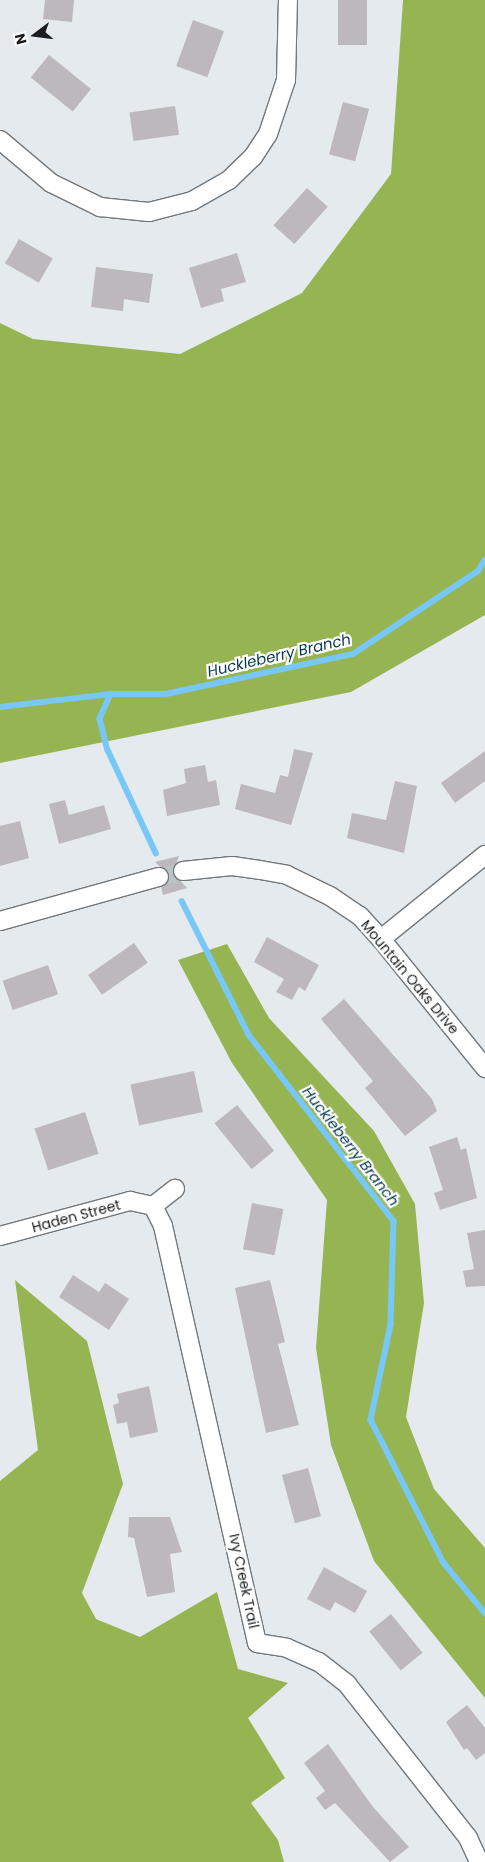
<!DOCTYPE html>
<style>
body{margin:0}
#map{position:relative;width:485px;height:1862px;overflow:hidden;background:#e4eaee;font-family:Poppins,sans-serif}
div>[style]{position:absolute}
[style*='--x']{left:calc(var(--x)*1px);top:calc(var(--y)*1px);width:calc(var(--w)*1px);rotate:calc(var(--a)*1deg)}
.forest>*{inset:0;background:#97b453}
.stream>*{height:5.5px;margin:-2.75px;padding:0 2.75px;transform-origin:2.75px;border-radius:2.75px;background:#78c8f7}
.building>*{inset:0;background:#bcb8be;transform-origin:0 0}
.minor-tunnel>*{height:18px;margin-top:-9px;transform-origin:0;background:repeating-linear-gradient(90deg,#bcc1c4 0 18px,transparent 0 27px)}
.roads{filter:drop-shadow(1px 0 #72777b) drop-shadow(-1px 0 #72777b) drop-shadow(0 1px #72777b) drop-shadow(0 -1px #72777b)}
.minor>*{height:18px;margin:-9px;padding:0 9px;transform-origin:9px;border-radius:9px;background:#fff}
span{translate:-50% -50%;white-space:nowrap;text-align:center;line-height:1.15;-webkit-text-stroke:4.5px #fff;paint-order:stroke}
.street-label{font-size:14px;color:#1a1c1e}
.water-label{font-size:15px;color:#05374e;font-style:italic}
.north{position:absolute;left:10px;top:10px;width:50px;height:50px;-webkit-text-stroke:4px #fff;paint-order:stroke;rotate:255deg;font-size:14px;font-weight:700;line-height:20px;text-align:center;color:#1a1c1e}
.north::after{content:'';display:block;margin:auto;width:18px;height:22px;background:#1a1c1e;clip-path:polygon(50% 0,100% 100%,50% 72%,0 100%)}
</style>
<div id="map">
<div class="forest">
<div style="clip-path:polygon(403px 0,485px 0,485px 615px,351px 692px,0 763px,0 323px,33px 339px,180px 354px,302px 293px,391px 174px)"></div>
<div style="clip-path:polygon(227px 944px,269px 1018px,374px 1131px,415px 1204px,424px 1303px,406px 1417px,434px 1489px,485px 1548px,485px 1698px,374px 1561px,331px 1445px,316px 1348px,327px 1200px,232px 1063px,178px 960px)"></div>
<div style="clip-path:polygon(15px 1280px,87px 1341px,123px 1484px,82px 1593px,96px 1619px,140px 1637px,217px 1592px,238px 1669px,288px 1683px,248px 1718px,285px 1778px,251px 1803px,278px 1840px,284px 1862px,0 1862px,0 1481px,38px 1450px)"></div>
</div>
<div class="stream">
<div style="--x:111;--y:694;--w:27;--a:114"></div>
<div style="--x:100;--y:719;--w:32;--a:76"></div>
<div style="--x:108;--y:750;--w:114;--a:65"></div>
<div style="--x:0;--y:707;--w:112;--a:-6.7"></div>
<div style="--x:111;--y:694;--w:55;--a:0"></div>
<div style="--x:166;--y:694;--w:191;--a:-12.1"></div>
<div style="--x:353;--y:654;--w:150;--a:-33.6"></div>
<div style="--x:478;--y:571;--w:13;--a:-58"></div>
<div style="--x:182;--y:901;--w:150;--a:63.4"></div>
<div style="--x:249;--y:1035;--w:236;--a:52.1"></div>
<div style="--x:394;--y:1221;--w:104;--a:91.7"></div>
<div style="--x:391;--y:1325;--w:97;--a:101.9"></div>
<div style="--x:371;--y:1420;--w:161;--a:63"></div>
<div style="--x:444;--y:1563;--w:65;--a:50.6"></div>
</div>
<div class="building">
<div style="clip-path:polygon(45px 0,74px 0,72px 22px,43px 19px)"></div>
<div style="left:338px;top:0;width:29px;height:45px"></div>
<div style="left:193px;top:20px;width:33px;height:49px;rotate:20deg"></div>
<div style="left:49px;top:55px;width:54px;height:29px;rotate:39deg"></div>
<div style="left:343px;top:102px;width:27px;height:54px;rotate:15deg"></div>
<div style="left:175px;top:106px;width:29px;height:46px;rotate:82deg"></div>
<div style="left:307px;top:188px;width:28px;height:50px;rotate:42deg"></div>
<div style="left:19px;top:239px;width:39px;height:28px;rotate:30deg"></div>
<div style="clip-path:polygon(237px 253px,246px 282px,221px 289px,224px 301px,201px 308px,189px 268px)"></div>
<div style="clip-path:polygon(96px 267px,153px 274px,149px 303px,124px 299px,123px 311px,91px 307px)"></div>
<div style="clip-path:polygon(294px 749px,313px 753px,291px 825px,235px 809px,241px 784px,275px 793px,280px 775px,288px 777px)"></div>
<div style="clip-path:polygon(485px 751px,485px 781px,455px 803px,441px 783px)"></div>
<div style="clip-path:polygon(205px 765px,208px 782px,216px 780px,220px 805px,167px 816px,163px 790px,186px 783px,184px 769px)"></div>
<div style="clip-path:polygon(395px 781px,417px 786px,404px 853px,347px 838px,352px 813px,386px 820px)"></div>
<div style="clip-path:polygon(65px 800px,69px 815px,104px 805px,111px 829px,59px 844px,49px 804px)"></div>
<div style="clip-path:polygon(20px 821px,29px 858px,0 866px,0 826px)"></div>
<div style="clip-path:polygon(179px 856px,173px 873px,187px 888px,163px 895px,161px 887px,169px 875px,155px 862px)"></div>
<div style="clip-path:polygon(267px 937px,319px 965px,305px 991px,299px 987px,292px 1000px,276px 992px,284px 979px,254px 962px)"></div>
<div style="left:134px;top:943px;width:24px;height:56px;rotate:55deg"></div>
<div style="left:48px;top:965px;width:31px;height:48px;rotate:71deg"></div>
<div style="clip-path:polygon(344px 999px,432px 1099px,437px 1111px,405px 1136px,365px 1088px,373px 1081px,321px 1019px)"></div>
<div style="left:194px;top:1071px;width:42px;height:65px;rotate:78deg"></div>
<div style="left:237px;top:1105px;width:59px;height:29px;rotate:51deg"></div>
<div style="left:85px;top:1112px;width:44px;height:53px;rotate:72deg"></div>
<div style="clip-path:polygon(457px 1137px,461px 1150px,466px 1148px,477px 1198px,440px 1210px,434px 1193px,443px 1190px,429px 1147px)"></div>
<div style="left:252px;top:1203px;width:32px;height:47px;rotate:11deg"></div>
<div style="clip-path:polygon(485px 1230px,485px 1286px,466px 1287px,463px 1271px,474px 1269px,467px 1233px)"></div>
<div style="clip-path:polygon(73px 1275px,99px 1292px,105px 1283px,129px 1299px,109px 1330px,59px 1297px)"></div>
<div style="clip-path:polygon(270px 1280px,285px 1342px,278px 1344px,299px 1425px,266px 1433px,235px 1288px)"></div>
<div style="clip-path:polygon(149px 1386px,158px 1432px,130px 1438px,127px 1422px,117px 1424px,113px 1405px,119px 1403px,117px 1394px)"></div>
<div style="left:308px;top:1468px;width:50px;height:27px;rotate:75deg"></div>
<div style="clip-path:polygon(129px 1517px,170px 1517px,182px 1552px,170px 1554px,175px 1592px,147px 1597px,134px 1538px,128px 1537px)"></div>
<div style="clip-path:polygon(324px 1567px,367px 1591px,355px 1613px,335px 1602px,330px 1611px,307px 1599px)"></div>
<div style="left:391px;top:1614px;width:50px;height:28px;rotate:51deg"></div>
<div style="clip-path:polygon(467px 1705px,485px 1728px,485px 1753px,476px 1760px,467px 1748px,464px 1750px,446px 1722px)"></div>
<div style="clip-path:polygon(328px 1744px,373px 1807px,409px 1847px,390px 1862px,335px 1803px,325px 1810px,316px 1798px,325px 1791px,304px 1763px)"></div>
</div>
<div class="minor-tunnel">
<div style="--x:159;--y:877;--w:25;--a:-14"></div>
</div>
<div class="roads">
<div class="minor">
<div style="--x:0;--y:140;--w:67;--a:40.1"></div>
<div style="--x:51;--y:183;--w:55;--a:26.1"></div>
<div style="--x:100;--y:207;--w:49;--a:5.8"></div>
<div style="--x:149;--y:212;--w:44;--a:-14.3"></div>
<div style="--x:192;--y:201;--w:43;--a:-29.6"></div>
<div style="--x:229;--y:180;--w:33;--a:-44"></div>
<div style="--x:253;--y:157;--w:27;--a:-57"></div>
<div style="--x:268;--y:134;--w:57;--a:-71.6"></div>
<div style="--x:286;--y:80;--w:80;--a:-88.6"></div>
<div style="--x:183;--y:871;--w:49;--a:-5.8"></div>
<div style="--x:232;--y:866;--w:28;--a:8"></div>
<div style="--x:260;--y:870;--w:27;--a:10"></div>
<div style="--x:287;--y:875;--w:48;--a:26"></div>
<div style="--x:330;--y:896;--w:36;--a:34"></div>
<div style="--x:360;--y:916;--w:31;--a:48"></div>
<div style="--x:381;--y:939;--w:166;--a:51.1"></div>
<div style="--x:0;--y:921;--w:165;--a:-15.5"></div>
<div style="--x:381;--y:939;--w:134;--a:-38.9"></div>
<div style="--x:153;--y:1206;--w:22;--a:63"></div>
<div style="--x:163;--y:1226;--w:427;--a:77.3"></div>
<div style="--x:257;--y:1643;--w:30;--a:9"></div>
<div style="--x:287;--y:1648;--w:35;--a:24"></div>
<div style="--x:319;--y:1662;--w:36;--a:38"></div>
<div style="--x:347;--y:1684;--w:196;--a:51.8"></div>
<div style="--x:468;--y:1838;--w:26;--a:65"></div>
<div style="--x:153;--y:1206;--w:28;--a:-38"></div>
<div style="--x:0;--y:1236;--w:135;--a:-15.1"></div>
<div style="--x:130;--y:1201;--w:24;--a:12"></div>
</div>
</div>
<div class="street-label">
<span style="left:410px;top:977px;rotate:50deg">Mountain Oaks Drive</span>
<span style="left:76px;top:1216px;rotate:-15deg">Haden Street</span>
<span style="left:244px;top:1581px;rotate:78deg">Ivy Creek Trail</span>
</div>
<div class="water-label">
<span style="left:279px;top:655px;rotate:-13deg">Huckleberry Branch</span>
<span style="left:351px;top:1146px;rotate:52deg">Huckleberry Branch</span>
</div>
<div class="north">N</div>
</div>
